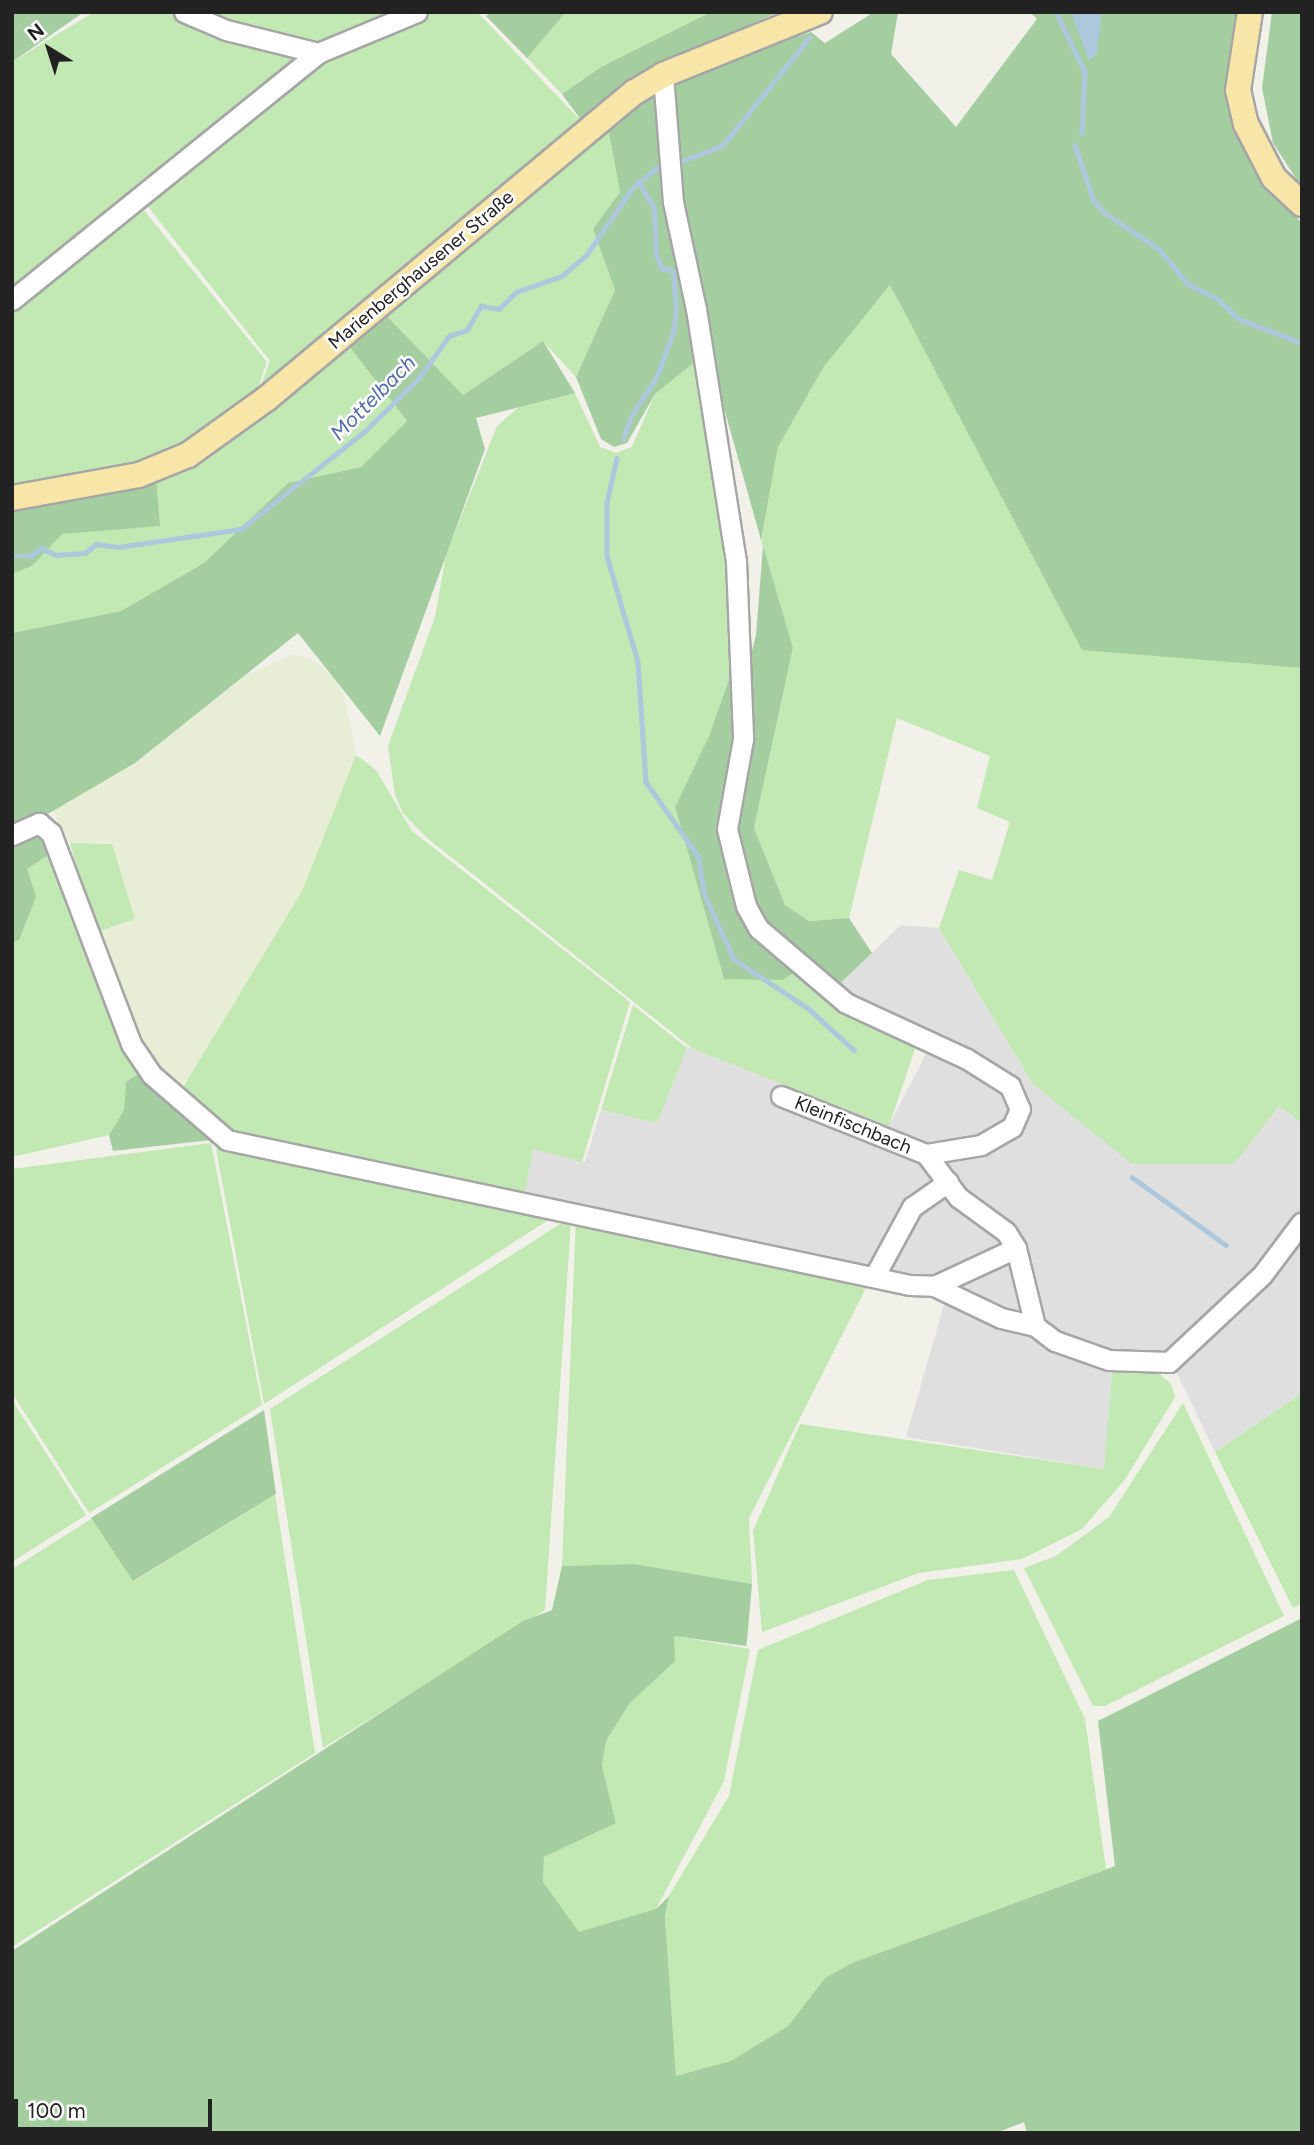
<!DOCTYPE html>
<meta charset="utf-8">
<style>
body{margin:0}
#map{position:relative;width:1314px;height:2145px;overflow:hidden;background:#f1f0e9;font-family:Figtree,sans-serif}
div>[style]{position:absolute}
[style*='--x']{left:calc(var(--x)*1px);top:calc(var(--y)*1px);width:calc(var(--w)*1px);rotate:calc(var(--a)*1deg)}
.residential>*{inset:0;background:#e0dfdf}
.farmland>*{inset:0;background:#e8eed6}
.grass>*{inset:0;background:#c2e8b3}
.forest>*{inset:0;background:#a4cea0}
.water>*{inset:0;background:#adc7dc}
.stream>*{height:4.5px;margin:-2.25px;padding:0 2.25px;transform-origin:2.25px;border-radius:2.25px;background:#adc7dc}
.roads{filter:drop-shadow(2px 0 #a6a6a6) drop-shadow(-2px 0 #a6a6a6) drop-shadow(0 2px #a6a6a6) drop-shadow(0 -2px #a6a6a6)}
.minor>*{height:19px;margin:-9.5px;padding:0 9.5px;transform-origin:9.5px;border-radius:9.5px;background:#fff}
.major>*{height:24px;margin:-12px;padding:0 12px;transform-origin:12px;border-radius:12px;background:#f7e6a8}
span{translate:-50% -50%;white-space:nowrap;text-align:center;line-height:1.15;-webkit-text-stroke:5px #fff;paint-order:stroke}
.street-label{font-size:19px;color:#222}
.water-label{font-size:21px;color:#526dad;font-style:italic}
.frame{position:absolute;inset:0;border:14px solid #222;pointer-events:none}
.north{position:absolute;left:14px;top:14px;width:70px;height:70px;-webkit-text-stroke:5px #fff;paint-order:stroke;rotate:322deg;font-size:19px;font-weight:700;line-height:28px;text-align:center;color:#222}
.north::after{content:'';display:block;margin:auto;width:24px;height:32px;background:#222;clip-path:polygon(50% 0,100% 100%,50% 72%,0 100%)}
.scale{position:absolute;left:14px;top:2099px;width:198px;height:32px;box-sizing:border-box;border:4px solid #222;border-top:0;padding-left:9px;font-size:21px;line-height:24px;white-space:nowrap;color:#222;-webkit-text-stroke:5px #fff;paint-order:stroke}
</style>
<div id="map">
<div class="residential">
<div style="clip-path:polygon(901px 925px,939px 928px,1033px 1084px,1279px 1106px,1302px 1123px,1302px 1393px,1215px 1452px,1170px 1359px,1113px 1358px,1105px 1469px,906px 1437px,946px 1298px,523px 1201px,533px 1149px,585px 1162px,601px 1110px,657px 1123px,687px 1047px,889px 1125px,928px 1050px,828px 995px)"></div>
</div>
<div class="farmland">
<div style="clip-path:polygon(294px 654px,314px 660px,335px 679px,345px 698px,356px 755px,302px 891px,193px 1075px,181px 1084px,167px 1079px,151px 1064px,96px 932px,135px 919px,106px 843px,70px 843px,51px 809px,135px 763px,245px 676px)"></div>
</div>
<div class="grass">
<div style="clip-path:polygon(94px 12px,176px 12px,301px 56px,12px 296px,12px 62px)"></div>
<div style="clip-path:polygon(195px 12px,410px 12px,321px 49px)"></div>
<div style="clip-path:polygon(426px 12px,477px 12px,584px 124px,257px 396px,270px 361px,142px 199px,313px 63px)"></div>
<div style="clip-path:polygon(566px 12px,711px 12px,601px 67px,562px 94px,527px 58px)"></div>
<div style="clip-path:polygon(607px 123px,620px 192px,593px 229px,615px 290px,576px 377px,543px 341px,463px 395px,382px 311px)"></div>
<div style="clip-path:polygon(138px 203px,267px 362px,254px 399px,200px 438px,135px 470px,12px 491px,12px 302px)"></div>
<div style="clip-path:polygon(890px 285px,1082px 649px,1302px 668px,1302px 1123px,1279px 1106px,1234px 1164px,1132px 1164px,1033px 1084px,939px 928px,959px 870px,992px 880px,1010px 822px,977px 808px,990px 756px,897px 718px,849px 918px,809px 921px,785px 905px,754px 828px,793px 649px,761px 540px,778px 447px,823px 368px)"></div>
<div style="clip-path:polygon(345px 341px,407px 421px,361px 467px,288px 483px,204px 563px,121px 611px,12px 633px,12px 574px,32px 566px,62px 533px,159px 526px,156px 478px)"></div>
<div style="clip-path:polygon(701px 356px,739px 651px,709px 736px,675px 807px,724px 979px,797px 971px,917px 1043px,889px 1126px,693px 1049px,427px 838px,403px 813px,395px 795px,388px 746px,435px 617px,446px 555px,497px 426px,519px 407px,575px 393px,600px 447px,616px 453px,632px 447px,655px 394px)"></div>
<div style="clip-path:polygon(356px 755px,376px 770px,412px 831px,630px 1002px,582px 1162px,533px 1149px,524px 1197px,226px 1133px,179px 1094px,302px 891px)"></div>
<div style="clip-path:polygon(70px 843px,112px 844px,135px 919px,96px 932px)"></div>
<div style="clip-path:polygon(56px 850px,144px 1070px,126px 1082px,124px 1110px,109px 1135px,12px 1157px,12px 942px,19px 939px,27px 869px)"></div>
<div style="clip-path:polygon(633px 1005px,687px 1048px,657px 1123px,601px 1110px)"></div>
<div style="clip-path:polygon(211px 1143px,262px 1405px,89px 1513px,12px 1393px,12px 1169px)"></div>
<div style="clip-path:polygon(224px 1143px,556px 1215px,264px 1404px,216px 1149px)"></div>
<div style="clip-path:polygon(576px 1217px,869px 1282px,749px 1518px,752px 1584px,634px 1564px,562px 1566px)"></div>
<div style="clip-path:polygon(565px 1221px,571px 1221px,545px 1610px,323px 1748px,270px 1409px)"></div>
<div style="clip-path:polygon(1113px 1362px,1157px 1372px,1171px 1384px,1175px 1397px,1126px 1478px,1082px 1529px,1022px 1559px,919px 1573px,762px 1632px,753px 1531px,800px 1424px,1104px 1469px)"></div>
<div style="clip-path:polygon(1302px 1393px,1302px 1604px,1293px 1608px,1215px 1452px)"></div>
<div style="clip-path:polygon(12px 1400px,86px 1515px,12px 1562px)"></div>
<div style="clip-path:polygon(1183px 1403px,1284px 1616px,1105px 1706px,1093px 1706px,1024px 1568px,1056px 1556px,1109px 1517px)"></div>
<div style="clip-path:polygon(275px 1495px,315px 1753px,12px 1947px,12px 1569px,91px 1519px,134px 1581px)"></div>
<div style="clip-path:polygon(1014px 1570px,1085px 1719px,1106px 1869px,852px 1963px,825px 1978px,788px 2026px,731px 2062px,676px 2076px,665px 1917px,669px 1896px,729px 1796px,758px 1650px,928px 1580px)"></div>
<div style="clip-path:polygon(674px 1636px,750px 1649px,724px 1781px,656px 1909px,579px 1933px,543px 1882px,544px 1857px,616px 1823px,602px 1766px,606px 1741px,630px 1703px,674px 1661px)"></div>
</div>
<div class="forest">
<div style="clip-path:polygon(12px 12px,84px 12px,12px 62px)"></div>
<div style="clip-path:polygon(491px 12px,566px 12px,527px 58px,486px 16px)"></div>
<div style="clip-path:polygon(711px 12px,778px 12px,657px 66px,584px 124px,562px 94px,601px 67px)"></div>
<div style="clip-path:polygon(874px 12px,898px 12px,891px 54px,956px 127px,1037px 19px,1030px 12px,1242px 12px,1234px 119px,1261px 182px,1302px 223px,1302px 668px,1082px 650px,890px 285px,823px 368px,778px 447px,761px 540px,708px 351px,655px 394px,627px 443px,614px 447px,601px 439px,576px 377px,615px 290px,593px 229px,620px 192px,607px 123px,683px 76px,811px 32px,825px 43px)"></div>
<div style="clip-path:polygon(1272px 12px,1302px 12px,1302px 188px,1273px 143px,1262px 88px)"></div>
<div style="clip-path:polygon(382px 311px,463px 395px,543px 341px,575px 393px,476px 418px,485px 449px,380px 736px,298px 633px,135px 763px,12px 835px,12px 633px,121px 611px,204px 563px,288px 483px,361px 467px,407px 421px,345px 341px)"></div>
<div style="clip-path:polygon(156px 478px,160px 526px,62px 534px,32px 566px,12px 574px,12px 512px)"></div>
<div style="clip-path:polygon(763px 546px,793px 648px,754px 828px,785px 905px,809px 921px,849px 918px,872px 953px,835px 988px,756px 917px,729px 824px,746px 674px,756px 635px)"></div>
<div style="clip-path:polygon(739px 651px,740px 739px,726px 781px,741px 899px,797px 971px,782px 980px,724px 979px,675px 807px,709px 736px)"></div>
<div style="clip-path:polygon(33px 829px,56px 850px,27px 869px,36px 897px,19px 940px,12px 942px,12px 844px)"></div>
<div style="clip-path:polygon(144px 1070px,205px 1130px,211px 1140px,113px 1151px,109px 1135px,124px 1110px,126px 1082px)"></div>
<div style="clip-path:polygon(264px 1410px,276px 1494px,133px 1581px,91px 1518px)"></div>
<div style="clip-path:polygon(634px 1564px,752px 1584px,747px 1641px,746px 1646px,674px 1636px,675px 1661px,630px 1703px,606px 1741px,602px 1766px,616px 1823px,544px 1857px,543px 1882px,579px 1932px,656px 1909px,669px 1896px,665px 1917px,676px 2076px,731px 2061px,788px 2026px,825px 1978px,852px 1963px,1115px 1866px,1098px 1721px,1302px 1618px,1302px 2133px,1027px 2133px,1024px 2122px,996px 2133px,12px 2133px,12px 1951px,523px 1621px,552px 1610px,562px 1566px)"></div>
</div>
<div class="water">
<div style="clip-path:polygon(1071px 12px,1102px 12px,1097px 54px,1089px 61px)"></div>
</div>
<div class="stream">
<div style="--x:1056;--y:12;--w:67;--a:64.2"></div>
<div style="--x:1085;--y:72;--w:62;--a:92.8"></div>
<div style="--x:1075;--y:145;--w:59;--a:71.3"></div>
<div style="--x:1094;--y:201;--w:16;--a:47"></div>
<div style="--x:1105;--y:213;--w:65;--a:33.7"></div>
<div style="--x:1159;--y:249;--w:45;--a:50.4"></div>
<div style="--x:1188;--y:284;--w:34;--a:27"></div>
<div style="--x:1218;--y:299;--w:29;--a:44"></div>
<div style="--x:1239;--y:319;--w:67;--a:20.9"></div>
<div style="--x:682;--y:161;--w:43;--a:-20.6"></div>
<div style="--x:722;--y:146;--w:139;--a:-51.1"></div>
<div style="--x:623;--y:439;--w:24;--a:-71"></div>
<div style="--x:631;--y:416;--w:45;--a:-56.7"></div>
<div style="--x:656;--y:378;--w:48;--a:-69.3"></div>
<div style="--x:673;--y:333;--w:24;--a:-83"></div>
<div style="--x:676;--y:309;--w:38;--a:-95"></div>
<div style="--x:673;--y:271;--w:11;--a:-170"></div>
<div style="--x:662;--y:269;--w:15;--a:-113"></div>
<div style="--x:656;--y:255;--w:47;--a:-92.4"></div>
<div style="--x:654;--y:208;--w:31;--a:-122"></div>
<div style="--x:617;--y:458;--w:46;--a:102.5"></div>
<div style="--x:607;--y:503;--w:53;--a:90"></div>
<div style="--x:607;--y:556;--w:110;--a:73.7"></div>
<div style="--x:638;--y:662;--w:120;--a:86.2"></div>
<div style="--x:646;--y:782;--w:92;--a:54.8"></div>
<div style="--x:699;--y:857;--w:36;--a:82"></div>
<div style="--x:704;--y:893;--w:72;--a:65.6"></div>
<div style="--x:734;--y:959;--w:90;--a:33.7"></div>
<div style="--x:809;--y:1009;--w:61;--a:42.3"></div>
<div style="--x:12;--y:556;--w:19;--a:0"></div>
<div style="--x:31;--y:556;--w:13;--a:-39"></div>
<div style="--x:41;--y:548;--w:17;--a:25"></div>
<div style="--x:56;--y:555;--w:29;--a:-4"></div>
<div style="--x:85;--y:553;--w:14;--a:-39"></div>
<div style="--x:96;--y:544;--w:22;--a:8"></div>
<div style="--x:118;--y:547;--w:124;--a:-8.3"></div>
<div style="--x:241;--y:529;--w:157;--a:-38.3"></div>
<div style="--x:364;--y:432;--w:77;--a:-44.5"></div>
<div style="--x:419;--y:378;--w:52;--a:-54.5"></div>
<div style="--x:449;--y:336;--w:19;--a:-18"></div>
<div style="--x:467;--y:330;--w:28;--a:-60"></div>
<div style="--x:481;--y:306;--w:18;--a:9"></div>
<div style="--x:499;--y:309;--w:24;--a:-45"></div>
<div style="--x:516;--y:292;--w:49;--a:-19.2"></div>
<div style="--x:562;--y:276;--w:33;--a:-41"></div>
<div style="--x:587;--y:254;--w:81;--a:-55.5"></div>
<div style="--x:633;--y:187;--w:32;--a:-39"></div>
<div style="--x:1132;--y:1177;--w:116;--a:35.9"></div>
</div>
<div class="roads">
<div class="minor">
<div style="--x:184;--y:12;--w:46;--a:23.2"></div>
<div style="--x:226;--y:30;--w:95;--a:14"></div>
<div style="--x:318;--y:53;--w:107;--a:-22.5"></div>
<div style="--x:663;--y:75;--w:127;--a:85.5"></div>
<div style="--x:673;--y:202;--w:109;--a:77.9"></div>
<div style="--x:696;--y:309;--w:255;--a:81"></div>
<div style="--x:736;--y:561;--w:178;--a:87.7"></div>
<div style="--x:743;--y:739;--w:91;--a:100.1"></div>
<div style="--x:727;--y:829;--w:79;--a:76.1"></div>
<div style="--x:746;--y:906;--w:26;--a:61"></div>
<div style="--x:759;--y:929;--w:114;--a:40.4"></div>
<div style="--x:846;--y:1003;--w:133;--a:24.8"></div>
<div style="--x:967;--y:1059;--w:51;--a:32.1"></div>
<div style="--x:1010;--y:1086;--w:25;--a:67"></div>
<div style="--x:1020;--y:1109;--w:20;--a:114"></div>
<div style="--x:1012;--y:1127;--w:36;--a:150"></div>
<div style="--x:981;--y:1145;--w:56;--a:170.7"></div>
<div style="--x:926;--y:1154;--w:54;--a:53.3"></div>
<div style="--x:958;--y:1197;--w:59;--a:36.1"></div>
<div style="--x:1006;--y:1232;--w:19;--a:58"></div>
<div style="--x:1016;--y:1248;--w:80;--a:76.3"></div>
<div style="--x:1035;--y:1326;--w:25;--a:37"></div>
<div style="--x:1055;--y:1341;--w:57;--a:19.4"></div>
<div style="--x:1109;--y:1360;--w:60;--a:1.9"></div>
<div style="--x:1169;--y:1362;--w:127;--a:-43.1"></div>
<div style="--x:1262;--y:1275;--w:66;--a:-53"></div>
<div style="--x:12;--y:300;--w:393;--a:-38.9"></div>
<div style="--x:12;--y:835;--w:30;--a:-24"></div>
<div style="--x:39;--y:823;--w:16;--a:40"></div>
<div style="--x:51;--y:833;--w:226;--a:69.2"></div>
<div style="--x:131;--y:1044;--w:37;--a:56"></div>
<div style="--x:152;--y:1075;--w:99;--a:40.9"></div>
<div style="--x:227;--y:1140;--w:698;--a:11.99"></div>
<div style="--x:910;--y:1285;--w:24;--a:2"></div>
<div style="--x:934;--y:1286;--w:74;--a:25.5"></div>
<div style="--x:1001;--y:1318;--w:35;--a:13"></div>
<div style="--x:781;--y:1096;--w:156;--a:21.8"></div>
<div style="--x:874;--y:1277;--w:80;--a:-61.5"></div>
<div style="--x:912;--y:1207;--w:44;--a:-34.8"></div>
<div style="--x:934;--y:1286;--w:90;--a:-24.9"></div>
</div>
<div class="major">
<div style="--x:1250;--y:12;--w:79;--a:98.7"></div>
<div style="--x:1238;--y:90;--w:35;--a:77"></div>
<div style="--x:1246;--y:124;--w:61;--a:62.6"></div>
<div style="--x:1274;--y:178;--w:38;--a:43"></div>
<div style="--x:12;--y:498;--w:129;--a:-10.3"></div>
<div style="--x:139;--y:475;--w:53;--a:-22.2"></div>
<div style="--x:188;--y:455;--w:96;--a:-35.7"></div>
<div style="--x:266;--y:399;--w:480;--a:-39.8"></div>
<div style="--x:635;--y:92;--w:33;--a:-31"></div>
<div style="--x:663;--y:75;--w:169;--a:-21.9"></div>
</div>
</div>
<div class="street-label">
<span style="left:421px;top:270px;rotate:-40deg">Marienberghausener Straße</span>
<span style="left:853px;top:1125px;rotate:22deg">Kleinfischbach</span>
</div>
<div class="water-label">
<span style="left:373px;top:398px;rotate:-45deg">Mottelbach</span>
</div>
<div class="frame"></div>
<div class="north">N</div>
<div class="scale">100 m</div>
</div>
